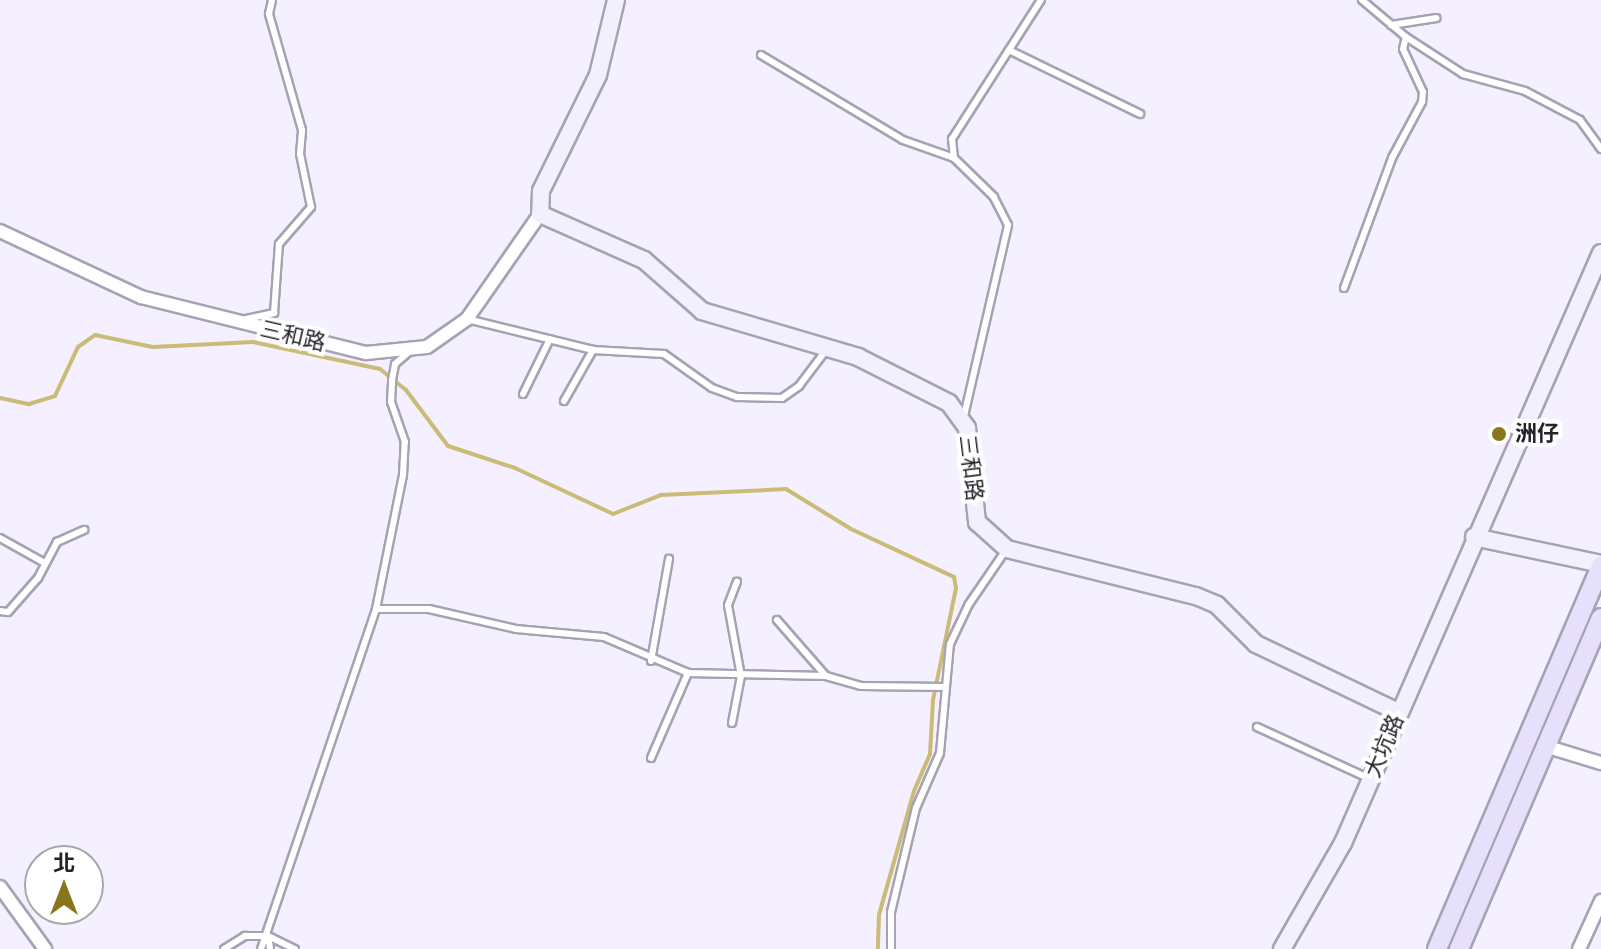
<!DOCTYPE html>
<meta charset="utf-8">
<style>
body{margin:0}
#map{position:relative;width:1601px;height:949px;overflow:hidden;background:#f4f0ff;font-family:"Asap Condensed","Noto Sans TC",sans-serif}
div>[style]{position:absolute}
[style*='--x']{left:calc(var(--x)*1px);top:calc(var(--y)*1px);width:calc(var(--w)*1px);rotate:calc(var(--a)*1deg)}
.stream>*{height:4px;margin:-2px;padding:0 2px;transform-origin:2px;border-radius:2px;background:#cabb77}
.roads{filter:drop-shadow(2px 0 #a6a2b3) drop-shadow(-2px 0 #a6a2b3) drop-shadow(0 2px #a6a2b3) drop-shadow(0 -2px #a6a2b3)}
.lane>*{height:6px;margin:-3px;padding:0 3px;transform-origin:3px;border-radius:3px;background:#fff}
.street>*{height:12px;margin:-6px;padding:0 6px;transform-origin:6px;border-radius:6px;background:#fff}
.secondary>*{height:16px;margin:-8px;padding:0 8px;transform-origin:8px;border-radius:8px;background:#f3f0fe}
.primary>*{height:18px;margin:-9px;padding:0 9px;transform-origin:9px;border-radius:9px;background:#e7e0fd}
.dots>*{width:22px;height:22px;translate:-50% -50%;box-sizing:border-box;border:4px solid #fff;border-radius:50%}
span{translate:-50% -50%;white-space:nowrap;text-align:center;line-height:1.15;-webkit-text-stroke:8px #fff;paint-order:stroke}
.street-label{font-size:22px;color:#25232a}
.poi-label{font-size:22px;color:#25232a;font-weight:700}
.left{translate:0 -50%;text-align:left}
.north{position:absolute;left:24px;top:845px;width:80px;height:80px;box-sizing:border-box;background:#fff;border:2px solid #a8a7aa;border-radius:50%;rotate:0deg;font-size:22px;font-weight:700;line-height:32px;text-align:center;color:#25232a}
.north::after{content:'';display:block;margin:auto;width:28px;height:36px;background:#89761a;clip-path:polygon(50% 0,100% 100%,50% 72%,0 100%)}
</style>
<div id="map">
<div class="stream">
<div style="--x:0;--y:398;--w:30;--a:12"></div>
<div style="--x:29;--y:404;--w:27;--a:-17"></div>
<div style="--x:55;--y:396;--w:54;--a:-64.9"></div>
<div style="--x:78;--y:347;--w:21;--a:-35"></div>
<div style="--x:95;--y:335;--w:59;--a:11.7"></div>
<div style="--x:153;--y:347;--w:100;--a:-2.9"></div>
<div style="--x:253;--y:342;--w:130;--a:12"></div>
<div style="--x:380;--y:369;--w:33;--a:39"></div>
<div style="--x:406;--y:390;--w:70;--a:53.1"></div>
<div style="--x:448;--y:446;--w:71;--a:18.2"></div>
<div style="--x:515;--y:468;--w:108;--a:25.1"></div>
<div style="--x:613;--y:514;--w:52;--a:-21.6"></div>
<div style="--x:661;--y:495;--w:125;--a:-2.7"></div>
<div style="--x:786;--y:489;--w:76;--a:31.6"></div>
<div style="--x:851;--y:529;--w:114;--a:25"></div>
<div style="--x:954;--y:577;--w:11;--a:80"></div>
<div style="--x:956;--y:588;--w:114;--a:101.6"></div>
<div style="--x:933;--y:700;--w:54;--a:93.2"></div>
<div style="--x:930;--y:754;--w:40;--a:113.4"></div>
<div style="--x:914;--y:791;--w:129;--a:105.8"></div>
<div style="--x:879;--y:915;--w:34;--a:92"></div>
</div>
<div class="roads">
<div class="lane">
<div style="--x:1362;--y:0;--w:57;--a:40.1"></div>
<div style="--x:1406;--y:37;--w:68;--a:33"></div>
<div style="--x:1463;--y:74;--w:64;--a:15.3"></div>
<div style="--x:1525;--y:91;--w:62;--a:27.8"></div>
<div style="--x:1580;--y:120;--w:36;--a:54"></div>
<div style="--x:1391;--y:25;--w:46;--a:-8.8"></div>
<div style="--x:1009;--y:50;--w:146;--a:26"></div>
<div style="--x:761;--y:55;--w:165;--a:30.9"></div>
<div style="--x:903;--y:140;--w:54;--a:19.4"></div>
<div style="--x:1344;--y:288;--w:139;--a:-69.7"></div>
<div style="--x:1392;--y:158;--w:64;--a:-61.8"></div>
<div style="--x:1422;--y:102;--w:10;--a:-84"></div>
<div style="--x:1423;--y:92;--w:47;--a:-114.9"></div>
<div style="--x:1403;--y:49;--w:12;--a:-76"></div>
<div style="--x:246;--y:319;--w:29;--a:-12"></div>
<div style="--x:274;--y:313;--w:69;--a:-85.9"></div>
<div style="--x:279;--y:244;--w:49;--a:-49.1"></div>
<div style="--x:311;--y:207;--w:54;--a:-101.7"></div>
<div style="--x:300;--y:154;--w:24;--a:-85"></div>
<div style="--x:302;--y:130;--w:121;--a:-105.9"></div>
<div style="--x:269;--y:14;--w:14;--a:-78"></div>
<div style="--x:467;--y:319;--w:130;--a:13.8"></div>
<div style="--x:593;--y:350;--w:71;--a:3.2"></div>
<div style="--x:664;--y:354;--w:59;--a:35.3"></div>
<div style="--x:712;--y:388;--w:27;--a:20"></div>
<div style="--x:737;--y:397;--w:45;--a:1.3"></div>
<div style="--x:782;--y:398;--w:21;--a:-35"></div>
<div style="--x:799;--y:386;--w:46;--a:-52.9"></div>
<div style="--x:523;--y:394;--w:61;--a:-63.9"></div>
<div style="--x:564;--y:401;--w:59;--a:-60.4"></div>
<div style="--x:964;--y:416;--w:196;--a:-77"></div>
<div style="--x:1008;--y:225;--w:31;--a:-117"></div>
<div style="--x:994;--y:197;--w:56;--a:-135.7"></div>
<div style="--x:954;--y:158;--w:19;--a:-96"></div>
<div style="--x:952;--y:139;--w:165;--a:-57.4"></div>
<div style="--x:0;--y:538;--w:49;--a:29.2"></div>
<div style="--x:376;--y:609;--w:53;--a:0"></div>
<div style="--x:429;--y:609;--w:89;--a:12.9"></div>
<div style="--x:516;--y:629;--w:88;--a:5.2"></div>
<div style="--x:604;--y:637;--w:91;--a:23.2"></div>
<div style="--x:688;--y:673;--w:138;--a:1.2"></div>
<div style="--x:826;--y:676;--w:36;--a:16"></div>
<div style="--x:861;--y:686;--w:84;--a:0.7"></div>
<div style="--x:0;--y:611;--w:8;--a:7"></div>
<div style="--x:8;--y:612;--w:45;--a:-48.6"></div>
<div style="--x:38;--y:578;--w:41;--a:-62.2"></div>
<div style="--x:57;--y:542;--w:30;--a:-24"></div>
<div style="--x:777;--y:620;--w:74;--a:48.8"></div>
<div style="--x:651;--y:661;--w:104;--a:-80"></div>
<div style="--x:732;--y:723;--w:48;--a:-79.2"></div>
<div style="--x:741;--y:676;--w:72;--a:-100.4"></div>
<div style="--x:728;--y:605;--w:25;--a:-69"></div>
<div style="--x:1257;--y:727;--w:124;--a:24.7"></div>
<div style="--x:651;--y:758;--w:93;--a:-66.5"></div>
<div style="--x:268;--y:936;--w:13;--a:81"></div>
<div style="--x:224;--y:949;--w:25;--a:-32"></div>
<div style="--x:245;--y:936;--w:23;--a:0"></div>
<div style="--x:268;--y:936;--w:30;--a:26"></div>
<div style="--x:261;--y:949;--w:359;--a:-71.3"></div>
<div style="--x:376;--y:609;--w:137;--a:-78.6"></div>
<div style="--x:403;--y:475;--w:33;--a:-87"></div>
<div style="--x:405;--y:442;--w:42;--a:-109.3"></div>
<div style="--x:391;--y:402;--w:22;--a:-87"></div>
<div style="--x:392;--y:380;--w:16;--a:-79"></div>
<div style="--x:395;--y:364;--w:18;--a:-41"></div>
<div style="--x:891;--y:949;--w:37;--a:-90"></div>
<div style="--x:891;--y:912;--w:107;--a:-76.5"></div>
<div style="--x:916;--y:808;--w:60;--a:-66.4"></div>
<div style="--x:940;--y:753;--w:109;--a:-84.8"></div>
<div style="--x:950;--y:644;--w:44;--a:-64.6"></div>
<div style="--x:969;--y:604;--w:65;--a:-55.6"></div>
</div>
<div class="street">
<div style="--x:0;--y:231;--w:156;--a:25.1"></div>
<div style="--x:141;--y:297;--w:232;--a:14"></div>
<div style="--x:366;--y:353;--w:61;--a:-5.6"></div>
<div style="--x:427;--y:347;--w:49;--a:-35"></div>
<div style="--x:467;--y:319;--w:128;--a:-55.2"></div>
<div style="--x:1545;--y:746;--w:59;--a:16.9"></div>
<div style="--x:0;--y:887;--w:77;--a:54"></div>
<div style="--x:1579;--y:949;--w:53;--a:-65.4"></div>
</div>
<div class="secondary">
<div style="--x:616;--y:0;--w:77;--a:103.5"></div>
<div style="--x:598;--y:75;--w:129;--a:116.2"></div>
<div style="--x:541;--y:191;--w:23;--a:92"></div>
<div style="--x:540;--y:214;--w:114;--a:23.9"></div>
<div style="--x:644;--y:260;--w:77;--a:41.3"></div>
<div style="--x:702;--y:311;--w:163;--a:16.4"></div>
<div style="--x:858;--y:357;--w:102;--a:26.8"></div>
<div style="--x:949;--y:403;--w:31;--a:54"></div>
<div style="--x:967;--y:428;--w:95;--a:83.9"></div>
<div style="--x:977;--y:522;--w:40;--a:42"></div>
<div style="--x:1007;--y:549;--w:195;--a:14"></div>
<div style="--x:1196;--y:596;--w:23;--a:23"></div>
<div style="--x:1217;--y:605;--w:55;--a:45"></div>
<div style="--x:1256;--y:644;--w:157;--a:25.6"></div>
<div style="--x:1474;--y:537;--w:130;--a:12"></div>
<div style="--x:1282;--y:949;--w:122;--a:-60.1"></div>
<div style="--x:1343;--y:843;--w:644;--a:-66.38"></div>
</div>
<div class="primary">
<div style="--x:1437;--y:949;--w:417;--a:-66.8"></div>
<div style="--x:1459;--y:949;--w:360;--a:-66.8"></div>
</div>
</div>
<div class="dots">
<div style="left:1499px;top:434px;background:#89761a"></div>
</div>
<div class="street-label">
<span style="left:293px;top:336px;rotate:13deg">三和路</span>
<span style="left:971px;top:468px;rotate:83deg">三和路</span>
<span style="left:1384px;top:746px;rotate:-67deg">大坑路</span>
</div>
<div class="poi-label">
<span class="left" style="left:1515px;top:434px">洲仔</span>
</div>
<div class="north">北</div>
</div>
